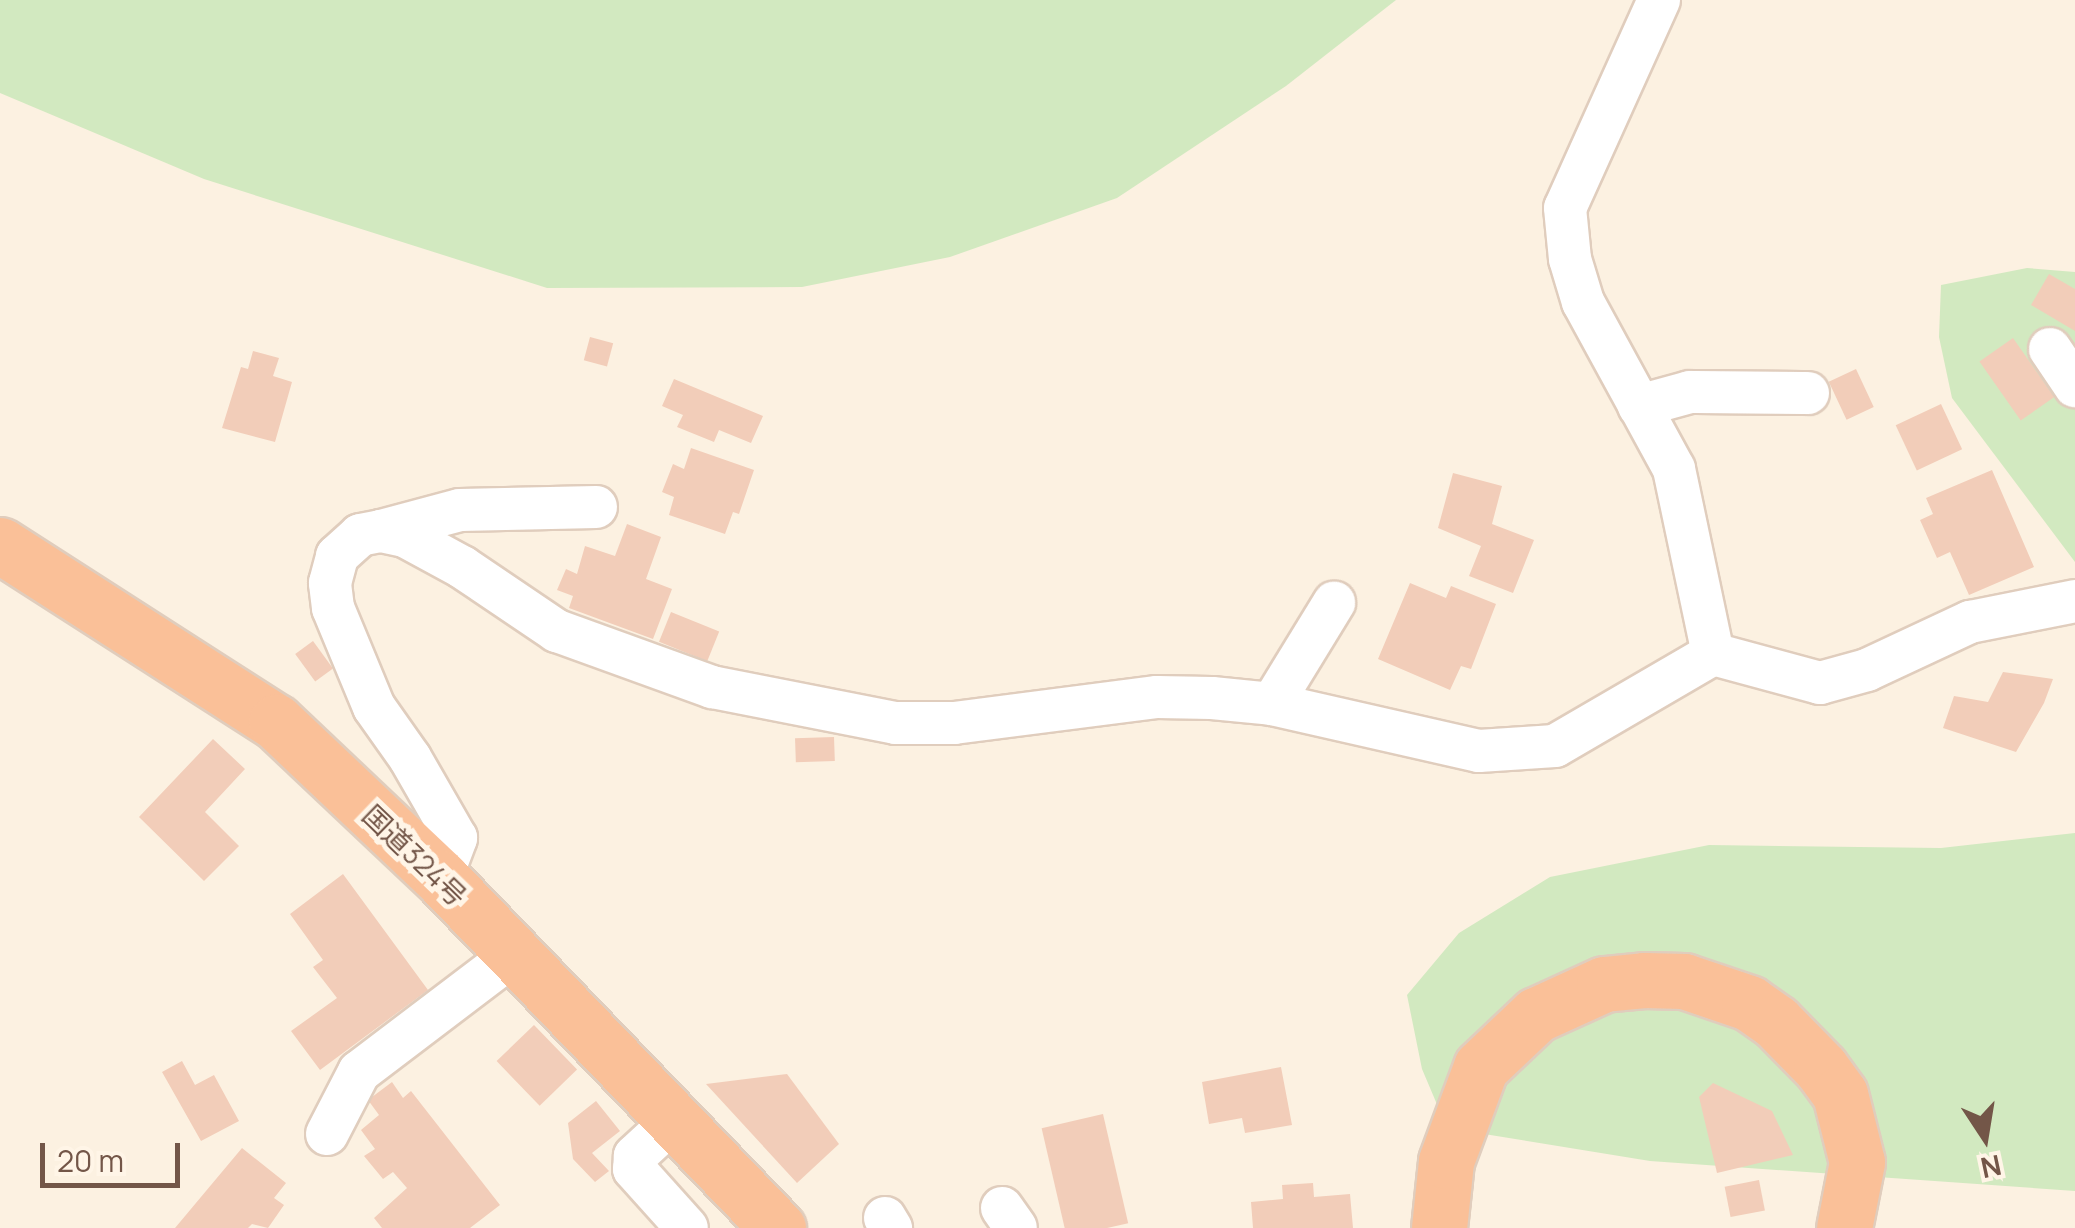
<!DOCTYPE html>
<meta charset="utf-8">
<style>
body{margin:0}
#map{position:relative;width:2075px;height:1228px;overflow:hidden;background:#fcf1e1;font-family:Manrope,"Noto Sans JP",sans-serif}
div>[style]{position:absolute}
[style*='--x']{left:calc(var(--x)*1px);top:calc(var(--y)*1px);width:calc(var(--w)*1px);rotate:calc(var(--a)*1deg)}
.green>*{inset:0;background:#d2e9c0}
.building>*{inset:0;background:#f2cdb9;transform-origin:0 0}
.roads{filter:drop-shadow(2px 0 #e0cdbd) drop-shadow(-2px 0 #e0cdbd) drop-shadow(0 2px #e0cdbd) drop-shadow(0 -2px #e0cdbd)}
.minor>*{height:42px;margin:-21px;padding:0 21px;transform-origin:21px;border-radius:21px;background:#fff}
.trunk>*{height:55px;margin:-27.5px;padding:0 27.5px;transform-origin:27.5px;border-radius:27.5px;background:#fac098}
span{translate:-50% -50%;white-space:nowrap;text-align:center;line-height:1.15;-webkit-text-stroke:10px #fff5e7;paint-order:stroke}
.street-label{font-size:28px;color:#735648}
.north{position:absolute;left:1935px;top:1088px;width:100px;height:100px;-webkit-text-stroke:8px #fff5e7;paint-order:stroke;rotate:168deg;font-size:28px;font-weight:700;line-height:40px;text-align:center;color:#735648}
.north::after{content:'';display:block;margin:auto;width:35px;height:45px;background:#735648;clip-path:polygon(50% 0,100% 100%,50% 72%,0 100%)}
.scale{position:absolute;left:40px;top:1143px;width:140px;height:45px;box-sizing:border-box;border:5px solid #735648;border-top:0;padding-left:12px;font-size:30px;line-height:35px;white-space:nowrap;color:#735648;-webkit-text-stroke:8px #fff5e7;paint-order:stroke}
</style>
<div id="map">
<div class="green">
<div style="clip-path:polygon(0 0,1396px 0,1286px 86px,1117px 198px,950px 257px,802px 287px,547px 288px,204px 179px,0 93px)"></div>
<div style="clip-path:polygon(2027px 268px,2075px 272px,2075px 562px,1952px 398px,1939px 337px,1941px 285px)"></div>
<div style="clip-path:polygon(2075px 833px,2075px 1191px,1650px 1161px,1447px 1128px,1422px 1069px,1407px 995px,1459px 933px,1550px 877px,1709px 845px,1941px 848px)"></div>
</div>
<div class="building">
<div style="clip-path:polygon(2049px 274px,2075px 289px,2075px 331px,2031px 305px)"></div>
<div style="left:590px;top:337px;width:24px;height:24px;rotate:15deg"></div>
<div style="left:2013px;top:338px;width:72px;height:41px;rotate:55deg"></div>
<div style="clip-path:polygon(253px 351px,279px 358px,273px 376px,292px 382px,275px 442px,222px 428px,241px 367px,248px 369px)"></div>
<div style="left:1856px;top:369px;width:42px;height:30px;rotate:65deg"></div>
<div style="clip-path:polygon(674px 379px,763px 416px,751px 443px,719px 430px,714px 442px,677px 427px,683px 415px,662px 406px)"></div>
<div style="left:1941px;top:404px;width:50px;height:50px;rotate:65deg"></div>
<div style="clip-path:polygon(691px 448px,754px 470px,739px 514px,733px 512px,725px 534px,669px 515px,674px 497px,662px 492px,673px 464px,684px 469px)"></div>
<div style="clip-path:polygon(1992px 470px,2034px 567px,1969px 595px,1950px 552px,1937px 558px,1920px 520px,1933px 514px,1926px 498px)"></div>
<div style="clip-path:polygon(1453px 473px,1502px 486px,1492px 524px,1534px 540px,1513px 593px,1469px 576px,1481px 546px,1438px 528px)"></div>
<div style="clip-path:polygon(627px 524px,661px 537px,646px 579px,672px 589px,653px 639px,569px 608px,573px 596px,557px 590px,566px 569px,577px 574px,585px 546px,615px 556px)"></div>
<div style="clip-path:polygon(1410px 583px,1446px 598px,1451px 586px,1496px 604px,1471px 669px,1461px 666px,1450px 690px,1378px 659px)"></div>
<div style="left:671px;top:612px;width:52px;height:32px;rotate:22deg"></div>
<div style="left:313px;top:641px;width:34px;height:22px;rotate:54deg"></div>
<div style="clip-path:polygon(2003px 672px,2053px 679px,2044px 703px,2016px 752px,1943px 728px,1954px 696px,1988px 702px)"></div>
<div style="left:834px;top:737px;width:24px;height:39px;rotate:88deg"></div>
<div style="clip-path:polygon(213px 739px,245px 769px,205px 812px,239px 846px,204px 881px,139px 817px)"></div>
<div style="clip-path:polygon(343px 874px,428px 990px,320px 1070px,291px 1031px,337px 998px,313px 967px,323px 960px,290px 914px)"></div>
<div style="left:534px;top:1025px;width:62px;height:52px;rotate:46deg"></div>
<div style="clip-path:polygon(182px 1061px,195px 1085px,214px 1075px,239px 1121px,201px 1141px,162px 1072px)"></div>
<div style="clip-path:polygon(1281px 1067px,1292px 1125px,1245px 1133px,1242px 1118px,1209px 1124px,1202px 1082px)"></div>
<div style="clip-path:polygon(787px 1074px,839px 1144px,797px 1183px,706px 1084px)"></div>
<div style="clip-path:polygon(392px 1082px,403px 1098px,411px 1091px,500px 1205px,470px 1228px,382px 1228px,374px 1218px,407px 1188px,393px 1172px,383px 1179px,364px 1156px,375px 1149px,361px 1130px,379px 1115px,368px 1100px)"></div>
<div style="clip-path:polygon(1713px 1083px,1772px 1111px,1793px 1155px,1717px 1173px,1699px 1097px)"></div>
<div style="clip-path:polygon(596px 1101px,620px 1131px,592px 1153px,609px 1171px,595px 1182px,573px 1159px,568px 1123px)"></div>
<div style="left:1103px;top:1114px;width:112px;height:63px;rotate:77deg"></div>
<div style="clip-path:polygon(242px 1148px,286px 1183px,274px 1198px,284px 1205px,268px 1228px,252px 1224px,248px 1228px,175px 1228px)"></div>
<div style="left:1759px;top:1180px;width:31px;height:35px;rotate:79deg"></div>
<div style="clip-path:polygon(1313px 1183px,1314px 1197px,1350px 1194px,1353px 1228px,1253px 1228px,1251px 1202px,1283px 1199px,1282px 1185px)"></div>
</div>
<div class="roads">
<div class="minor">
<div style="--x:1659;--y:0;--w:228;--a:114.3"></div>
<div style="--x:1565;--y:208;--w:51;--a:84.4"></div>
<div style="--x:1570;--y:259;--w:45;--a:73.2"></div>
<div style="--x:1583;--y:302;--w:190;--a:61.4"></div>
<div style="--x:1674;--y:469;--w:189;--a:78.1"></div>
<div style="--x:2050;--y:349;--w:45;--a:56"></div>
<div style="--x:1639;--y:406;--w:53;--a:-15.4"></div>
<div style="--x:1690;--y:392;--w:118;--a:0.5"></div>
<div style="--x:381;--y:531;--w:82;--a:-14.9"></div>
<div style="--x:460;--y:510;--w:136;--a:-1.3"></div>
<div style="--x:1272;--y:704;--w:119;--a:-58.5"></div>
<div style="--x:441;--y:878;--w:43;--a:-69.4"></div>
<div style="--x:456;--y:838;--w:92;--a:-119.9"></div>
<div style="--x:410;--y:758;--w:62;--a:-125.2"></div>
<div style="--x:374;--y:707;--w:107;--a:-112.5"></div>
<div style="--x:333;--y:608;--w:25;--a:-97"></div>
<div style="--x:330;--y:583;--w:28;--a:-75"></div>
<div style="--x:337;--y:556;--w:31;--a:-42"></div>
<div style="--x:360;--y:535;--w:21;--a:-11"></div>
<div style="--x:381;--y:531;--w:25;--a:12"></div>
<div style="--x:405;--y:536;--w:65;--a:28.5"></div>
<div style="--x:462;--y:567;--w:115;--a:34"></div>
<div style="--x:557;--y:631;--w:165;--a:19.9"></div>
<div style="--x:712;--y:687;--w:187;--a:11.1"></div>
<div style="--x:896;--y:723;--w:58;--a:0"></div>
<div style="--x:954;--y:723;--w:205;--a:-7.3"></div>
<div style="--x:1157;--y:697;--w:55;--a:1"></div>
<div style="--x:1212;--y:698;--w:60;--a:5.7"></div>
<div style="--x:1272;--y:704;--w:212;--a:12.8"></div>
<div style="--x:1479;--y:751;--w:76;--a:-3.8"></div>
<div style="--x:1555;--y:746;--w:183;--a:-30.2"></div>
<div style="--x:1713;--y:654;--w:111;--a:15.2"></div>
<div style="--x:1820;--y:683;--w:49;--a:-15.5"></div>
<div style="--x:1867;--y:670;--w:114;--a:-25"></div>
<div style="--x:1970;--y:622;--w:107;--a:-11.3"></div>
<div style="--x:673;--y:1121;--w:52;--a:137.4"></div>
<div style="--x:635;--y:1156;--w:13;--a:94"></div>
<div style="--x:634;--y:1169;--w:79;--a:48.1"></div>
<div style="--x:327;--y:1134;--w:70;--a:-62.7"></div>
<div style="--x:359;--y:1072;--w:193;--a:-37.2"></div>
<div style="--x:1002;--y:1208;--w:24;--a:55"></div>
<div style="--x:885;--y:1218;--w:12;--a:59"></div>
</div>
<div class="trunk">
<div style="--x:0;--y:545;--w:328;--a:32.7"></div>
<div style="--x:276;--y:722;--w:227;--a:43.4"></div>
<div style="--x:441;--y:878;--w:486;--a:46.1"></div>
<div style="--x:1439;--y:1228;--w:67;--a:-84"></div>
<div style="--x:1446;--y:1161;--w:100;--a:-69.6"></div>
<div style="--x:1481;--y:1067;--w:76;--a:-43.4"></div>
<div style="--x:1536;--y:1015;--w:75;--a:-24.5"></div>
<div style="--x:1604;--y:984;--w:40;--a:-5.7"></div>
<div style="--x:1644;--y:980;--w:40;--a:1.4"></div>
<div style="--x:1684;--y:981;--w:69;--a:18.7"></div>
<div style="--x:1749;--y:1003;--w:33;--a:35"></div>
<div style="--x:1776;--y:1022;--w:64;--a:45.6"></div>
<div style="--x:1821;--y:1068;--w:32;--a:54"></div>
<div style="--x:1840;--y:1094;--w:70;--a:76"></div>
<div style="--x:1857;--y:1162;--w:67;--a:101.1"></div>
</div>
</div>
<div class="street-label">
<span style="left:415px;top:855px;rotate:44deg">国道324号</span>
</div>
<div class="north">N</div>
<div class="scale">20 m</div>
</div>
